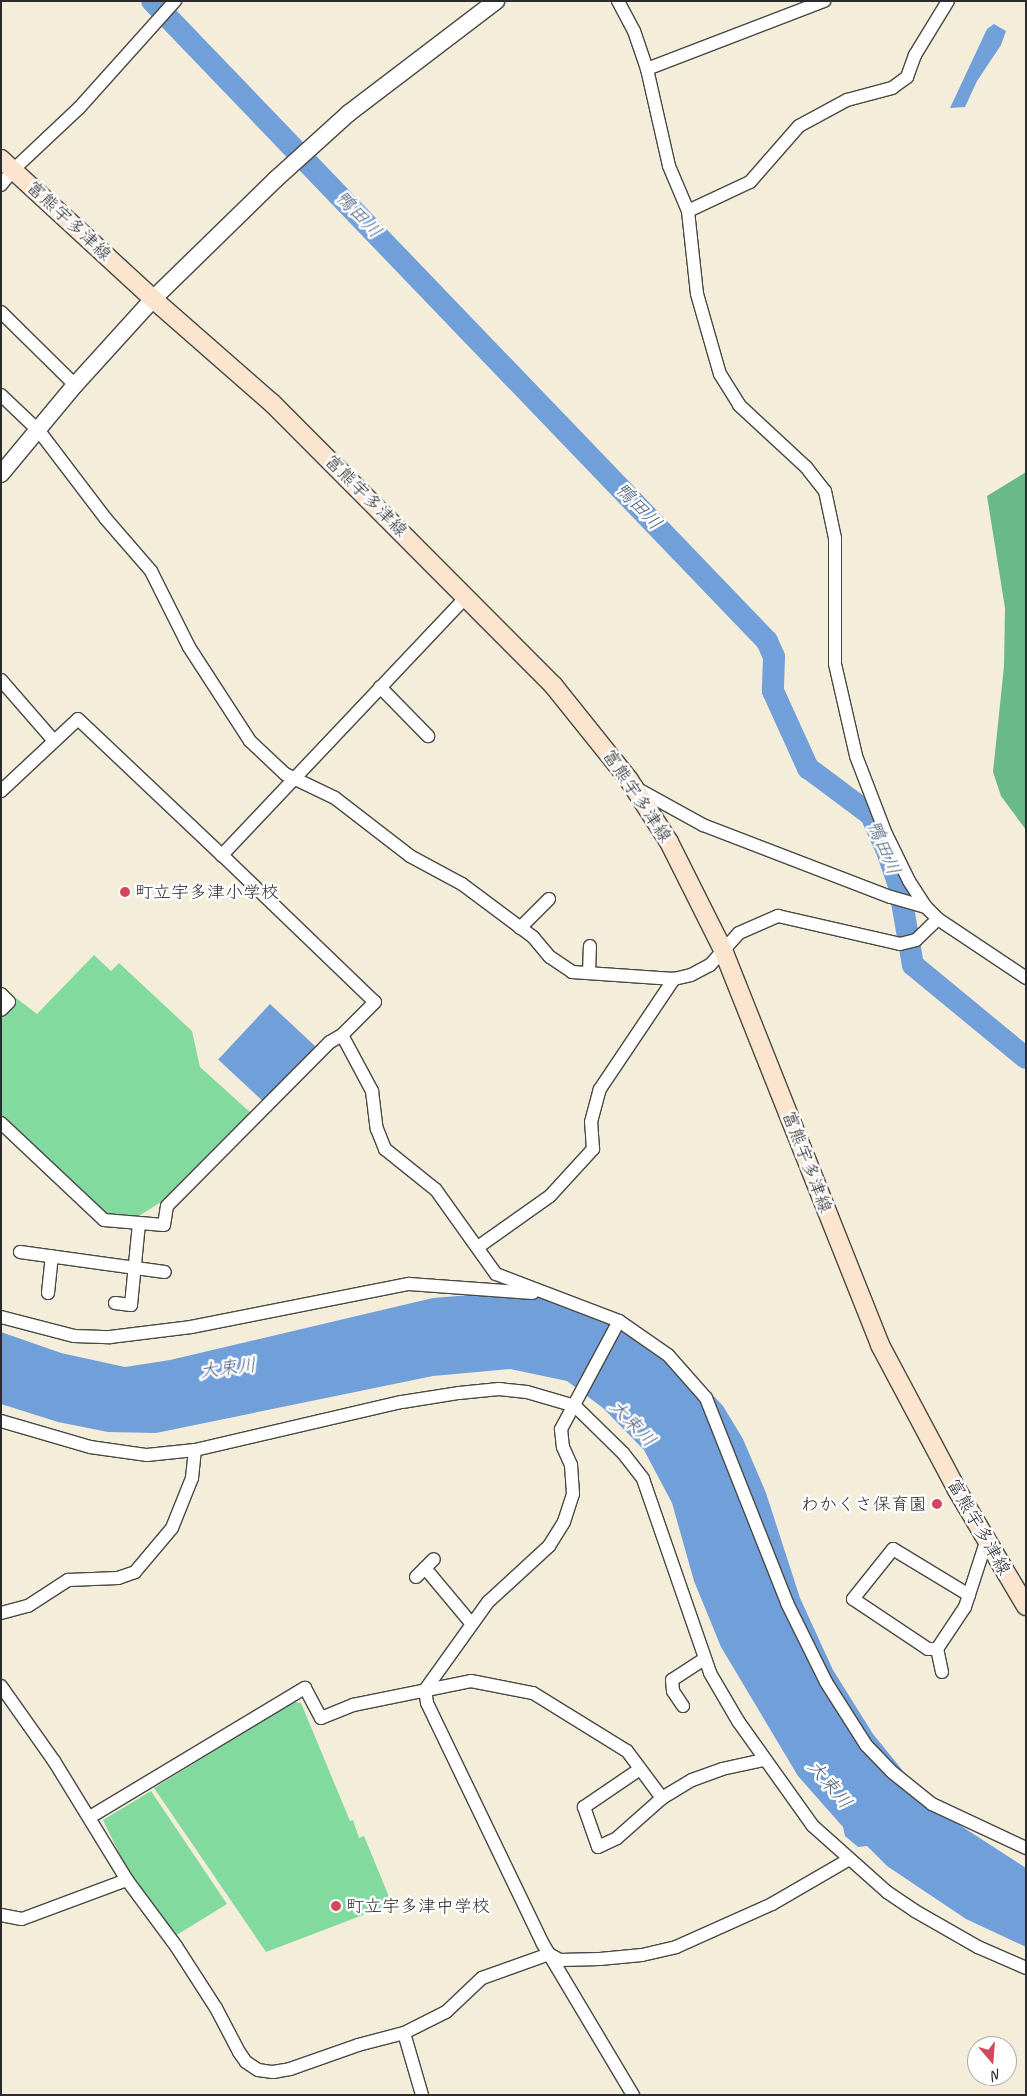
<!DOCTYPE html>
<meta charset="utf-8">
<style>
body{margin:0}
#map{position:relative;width:1027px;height:2096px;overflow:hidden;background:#f4edda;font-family:Caveat,"Klee One",sans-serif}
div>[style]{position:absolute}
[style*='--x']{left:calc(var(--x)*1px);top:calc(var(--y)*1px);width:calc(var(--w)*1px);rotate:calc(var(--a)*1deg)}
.green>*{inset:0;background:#82da9f}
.forest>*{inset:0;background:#69ba86}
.water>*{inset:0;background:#719fda;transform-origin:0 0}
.river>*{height:22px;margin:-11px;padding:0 11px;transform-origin:11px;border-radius:11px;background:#719fda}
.roads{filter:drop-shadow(1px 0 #494845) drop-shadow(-1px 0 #494845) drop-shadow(0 1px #494845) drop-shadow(0 -1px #494845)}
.minor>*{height:12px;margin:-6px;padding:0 6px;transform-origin:6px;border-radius:6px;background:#fff}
.tertiary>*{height:16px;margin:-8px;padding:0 8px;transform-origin:8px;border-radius:8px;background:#fff}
.secondary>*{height:18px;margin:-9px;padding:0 9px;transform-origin:9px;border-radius:9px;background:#fce5cf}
.dots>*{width:14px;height:14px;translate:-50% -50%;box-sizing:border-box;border:2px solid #fff;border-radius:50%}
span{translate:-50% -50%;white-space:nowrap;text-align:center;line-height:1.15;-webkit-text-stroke:5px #fff;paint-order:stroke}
.street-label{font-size:18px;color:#2b2b2b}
.poi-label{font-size:18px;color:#2b2b2b}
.left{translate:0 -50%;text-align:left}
.right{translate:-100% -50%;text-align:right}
.water-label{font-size:19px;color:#4a5f7a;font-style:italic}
.frame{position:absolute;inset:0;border:2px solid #2b2b2b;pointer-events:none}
.north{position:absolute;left:967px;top:2036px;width:50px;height:50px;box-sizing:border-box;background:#fff;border:1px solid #aaa;border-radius:50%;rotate:162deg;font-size:14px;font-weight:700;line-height:20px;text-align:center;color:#2b2b2b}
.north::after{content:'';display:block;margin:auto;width:18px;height:22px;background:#d1495b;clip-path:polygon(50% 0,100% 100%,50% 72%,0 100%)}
</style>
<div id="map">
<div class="green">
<div style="clip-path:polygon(94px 955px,111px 971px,119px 963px,192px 1031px,200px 1067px,251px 1113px,161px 1202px,136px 1218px,108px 1215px,1px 1116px,1px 1014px,16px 998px,37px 1014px)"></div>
<div style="clip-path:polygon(294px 1702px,301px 1703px,350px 1821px,353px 1820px,359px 1838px,364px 1836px,392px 1904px,266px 1952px,154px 1788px)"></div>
<div style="clip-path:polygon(151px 1791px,227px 1904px,175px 1936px,130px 1876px,103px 1820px)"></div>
</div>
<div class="forest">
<div style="clip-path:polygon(1026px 472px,1026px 830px,1001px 796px,993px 772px,1004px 666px,1005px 608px,987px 496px)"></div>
</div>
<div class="water">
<div style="clip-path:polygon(994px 24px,1006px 31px,1001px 45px,977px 81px,965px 107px,950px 108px,987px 29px)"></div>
<div style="left:270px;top:1004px;width:64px;height:76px;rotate:43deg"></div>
<div style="clip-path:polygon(494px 1293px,555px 1300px,602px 1313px,691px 1372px,723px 1406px,743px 1439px,766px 1493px,800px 1598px,833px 1670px,873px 1734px,912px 1782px,958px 1824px,1026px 1868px,1026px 1947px,966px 1919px,887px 1866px,867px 1846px,858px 1847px,845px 1836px,843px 1827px,798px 1776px,721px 1647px,694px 1581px,672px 1503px,644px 1450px,603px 1408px,567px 1381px,510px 1369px,433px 1376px,156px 1433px,108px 1432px,58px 1422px,1px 1404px,1px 1332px,61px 1353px,125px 1367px,170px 1360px,433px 1298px)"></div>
</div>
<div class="river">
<div style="--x:152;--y:1;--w:888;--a:46.14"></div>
<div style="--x:767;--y:641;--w:17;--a:66"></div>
<div style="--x:774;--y:657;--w:34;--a:92"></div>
<div style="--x:773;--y:691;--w:85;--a:65.6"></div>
<div style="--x:808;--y:768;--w:79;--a:36.7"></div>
<div style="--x:871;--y:815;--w:36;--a:66"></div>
<div style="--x:886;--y:848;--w:39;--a:71"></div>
<div style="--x:899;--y:885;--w:81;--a:80.1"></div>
<div style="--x:913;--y:965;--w:146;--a:39.5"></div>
</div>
<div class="roads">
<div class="minor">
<div style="--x:618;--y:1;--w:34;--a:62"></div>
<div style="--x:634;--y:31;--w:40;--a:71.1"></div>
<div style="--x:647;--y:69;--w:99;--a:77.2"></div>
<div style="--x:669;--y:166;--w:49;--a:67.1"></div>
<div style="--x:688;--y:211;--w:83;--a:83.8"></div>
<div style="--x:697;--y:294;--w:83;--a:74"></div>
<div style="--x:720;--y:374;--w:36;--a:58"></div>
<div style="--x:739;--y:405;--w:91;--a:42.8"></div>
<div style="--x:806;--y:467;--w:31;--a:52"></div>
<div style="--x:825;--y:491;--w:48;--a:78"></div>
<div style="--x:835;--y:538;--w:126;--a:90"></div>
<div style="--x:835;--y:664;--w:94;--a:77.1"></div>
<div style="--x:856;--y:756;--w:84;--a:69"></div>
<div style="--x:886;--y:834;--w:52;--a:63.9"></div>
<div style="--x:909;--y:881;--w:31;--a:57"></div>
<div style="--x:647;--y:69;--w:190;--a:-21"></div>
<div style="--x:1;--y:185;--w:19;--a:-51"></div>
<div style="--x:13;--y:170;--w:91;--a:-43.2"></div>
<div style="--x:79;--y:108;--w:144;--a:-48.1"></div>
<div style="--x:688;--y:211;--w:68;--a:-25.1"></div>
<div style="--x:750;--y:182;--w:74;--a:-48.8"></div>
<div style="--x:799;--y:126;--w:55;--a:-28.4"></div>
<div style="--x:847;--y:100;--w:47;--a:-14.9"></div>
<div style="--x:892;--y:88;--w:19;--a:-36"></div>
<div style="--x:907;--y:77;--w:23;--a:-70"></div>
<div style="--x:915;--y:55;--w:63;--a:-58.6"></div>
<div style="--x:1;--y:312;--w:104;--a:44.6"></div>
<div style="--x:1;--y:395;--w:52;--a:43.5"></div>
<div style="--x:39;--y:431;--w:111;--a:52.7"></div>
<div style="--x:106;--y:519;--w:69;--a:49.1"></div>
<div style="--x:151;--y:571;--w:85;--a:63.4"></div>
<div style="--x:189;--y:647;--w:112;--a:57"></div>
<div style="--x:250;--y:741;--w:48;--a:43.3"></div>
<div style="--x:285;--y:774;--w:55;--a:25.6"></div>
<div style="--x:335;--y:798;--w:95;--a:37.7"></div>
<div style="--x:410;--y:856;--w:59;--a:28.3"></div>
<div style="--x:462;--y:884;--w:89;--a:36.7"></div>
<div style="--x:533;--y:937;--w:26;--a:50"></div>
<div style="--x:550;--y:957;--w:27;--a:34"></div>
<div style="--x:572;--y:972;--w:102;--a:3.9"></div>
<div style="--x:674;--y:979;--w:17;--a:-13"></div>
<div style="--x:691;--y:975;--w:21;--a:-28"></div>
<div style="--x:710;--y:965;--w:43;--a:-47.8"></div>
<div style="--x:739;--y:933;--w:43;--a:-23.6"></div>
<div style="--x:778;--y:916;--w:125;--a:12.9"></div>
<div style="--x:900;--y:944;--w:16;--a:-14"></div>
<div style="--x:916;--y:940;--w:30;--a:-44"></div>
<div style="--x:467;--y:596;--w:357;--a:133.4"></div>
<div style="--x:222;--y:855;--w:212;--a:43.9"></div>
<div style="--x:375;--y:1002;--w:47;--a:135"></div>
<div style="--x:342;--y:1035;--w:64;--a:61.8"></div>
<div style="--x:372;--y:1091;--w:38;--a:83"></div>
<div style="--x:377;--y:1129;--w:22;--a:68"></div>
<div style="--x:385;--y:1149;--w:65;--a:38.8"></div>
<div style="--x:436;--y:1190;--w:103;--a:54.5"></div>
<div style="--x:496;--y:1274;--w:132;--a:20.9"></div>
<div style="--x:619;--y:1321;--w:123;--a:118.2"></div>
<div style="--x:561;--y:1429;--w:18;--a:84"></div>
<div style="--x:563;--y:1447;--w:20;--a:66"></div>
<div style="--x:571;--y:1465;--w:29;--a:86"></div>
<div style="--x:573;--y:1494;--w:29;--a:108"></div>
<div style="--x:564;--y:1522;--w:28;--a:122"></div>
<div style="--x:549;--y:1546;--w:83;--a:137.4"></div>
<div style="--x:488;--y:1602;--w:108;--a:125.6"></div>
<div style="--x:425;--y:1690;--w:13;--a:81"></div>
<div style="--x:427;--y:1703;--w:267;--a:64.3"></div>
<div style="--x:543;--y:1944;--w:176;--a:59.2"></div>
<div style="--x:1;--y:680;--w:81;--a:49"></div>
<div style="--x:380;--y:687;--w:69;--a:45.6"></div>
<div style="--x:634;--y:787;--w:79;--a:28.8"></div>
<div style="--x:703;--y:825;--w:201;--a:21"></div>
<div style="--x:891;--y:897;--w:36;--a:16"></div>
<div style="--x:926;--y:907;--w:17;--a:45"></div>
<div style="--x:938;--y:919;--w:106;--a:33.8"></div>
<div style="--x:1;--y:791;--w:105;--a:-43.1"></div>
<div style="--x:78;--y:719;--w:198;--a:43.4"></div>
<div style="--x:520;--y:928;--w:41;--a:-45"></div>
<div style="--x:589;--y:973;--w:27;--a:-88"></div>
<div style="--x:1;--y:994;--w:11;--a:45"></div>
<div style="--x:9;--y:1002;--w:11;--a:135"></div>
<div style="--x:1;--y:1123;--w:141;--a:43.3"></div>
<div style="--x:104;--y:1220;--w:60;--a:4.8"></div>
<div style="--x:164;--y:1225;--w:19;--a:-81"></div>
<div style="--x:167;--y:1206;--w:231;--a:-45.2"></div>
<div style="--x:330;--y:1042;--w:14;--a:-30"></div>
<div style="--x:478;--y:1247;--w:88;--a:-35.3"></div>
<div style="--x:550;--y:1196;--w:64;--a:-47.5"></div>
<div style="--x:593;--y:1149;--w:27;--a:-94"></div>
<div style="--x:591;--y:1122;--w:34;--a:-75"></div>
<div style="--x:600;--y:1089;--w:133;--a:-56.1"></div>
<div style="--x:20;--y:1252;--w:146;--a:7.9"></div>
<div style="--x:48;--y:1293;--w:37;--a:-84"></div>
<div style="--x:115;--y:1303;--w:16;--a:7"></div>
<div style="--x:131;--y:1305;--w:82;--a:-84.4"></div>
<div style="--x:1;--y:1317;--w:75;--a:14.6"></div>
<div style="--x:74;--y:1336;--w:36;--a:2"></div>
<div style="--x:110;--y:1337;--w:82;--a:-7"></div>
<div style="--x:191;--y:1327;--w:222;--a:-11.2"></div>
<div style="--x:409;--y:1284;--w:124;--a:4.2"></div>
<div style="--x:619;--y:1321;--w:60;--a:34.8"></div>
<div style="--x:668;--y:1355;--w:57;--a:48.5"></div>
<div style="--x:706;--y:1398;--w:220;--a:68.4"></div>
<div style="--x:787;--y:1603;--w:88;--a:63.7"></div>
<div style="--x:826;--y:1682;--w:75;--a:57.6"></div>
<div style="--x:866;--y:1745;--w:37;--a:46"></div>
<div style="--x:892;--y:1772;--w:51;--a:38.7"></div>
<div style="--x:932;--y:1804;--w:104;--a:25.1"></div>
<div style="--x:1;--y:1421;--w:93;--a:16.3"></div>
<div style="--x:90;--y:1447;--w:58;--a:8"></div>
<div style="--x:147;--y:1455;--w:48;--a:-5.9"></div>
<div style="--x:195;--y:1450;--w:212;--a:-13.1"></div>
<div style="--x:402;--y:1402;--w:58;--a:-9"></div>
<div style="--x:459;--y:1393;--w:40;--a:-5.7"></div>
<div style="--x:499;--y:1389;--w:28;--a:6"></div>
<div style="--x:527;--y:1392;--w:50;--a:16.3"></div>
<div style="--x:575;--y:1406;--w:67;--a:44.4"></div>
<div style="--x:623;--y:1453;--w:33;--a:52"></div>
<div style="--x:643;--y:1479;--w:205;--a:70.9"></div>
<div style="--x:710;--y:1673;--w:56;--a:59.7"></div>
<div style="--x:738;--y:1721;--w:129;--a:54.5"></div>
<div style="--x:813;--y:1826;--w:99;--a:41.7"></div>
<div style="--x:887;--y:1892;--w:34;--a:34"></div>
<div style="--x:915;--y:1911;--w:73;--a:29.7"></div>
<div style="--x:978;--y:1947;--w:52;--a:23.6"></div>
<div style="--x:425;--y:1568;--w:72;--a:50.1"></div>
<div style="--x:416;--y:1577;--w:25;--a:-45"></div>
<div style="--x:1;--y:1613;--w:28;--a:-15"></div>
<div style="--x:28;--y:1606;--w:48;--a:-33"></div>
<div style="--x:68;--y:1580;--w:50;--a:-2.3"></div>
<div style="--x:118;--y:1578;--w:18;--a:-19"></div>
<div style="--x:135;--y:1572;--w:57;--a:-49.9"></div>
<div style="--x:172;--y:1528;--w:54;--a:-68.2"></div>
<div style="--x:192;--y:1478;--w:28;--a:-84"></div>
<div style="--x:937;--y:1649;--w:9;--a:180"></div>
<div style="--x:928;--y:1649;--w:90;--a:-146.3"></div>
<div style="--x:853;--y:1599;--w:64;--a:-51.3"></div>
<div style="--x:893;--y:1549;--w:89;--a:31.2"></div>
<div style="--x:942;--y:1672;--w:24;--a:-102"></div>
<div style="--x:937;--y:1649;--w:50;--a:-56.3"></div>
<div style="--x:965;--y:1607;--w:68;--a:-72.1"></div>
<div style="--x:1;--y:1686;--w:92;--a:54.8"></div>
<div style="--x:54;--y:1761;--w:140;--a:58.5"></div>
<div style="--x:127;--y:1880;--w:82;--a:53.4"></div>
<div style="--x:176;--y:1946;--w:74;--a:57.2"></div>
<div style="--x:216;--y:2008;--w:50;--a:62.4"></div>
<div style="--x:239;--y:2052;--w:12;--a:55"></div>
<div style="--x:246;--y:2062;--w:14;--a:34"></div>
<div style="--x:258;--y:2070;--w:15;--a:8"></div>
<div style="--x:273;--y:2072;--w:17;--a:-10"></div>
<div style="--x:290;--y:2069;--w:72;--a:-19.4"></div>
<div style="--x:358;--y:2045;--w:48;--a:-14.6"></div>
<div style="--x:404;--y:2033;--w:47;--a:-26.6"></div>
<div style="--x:446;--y:2012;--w:50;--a:-43.4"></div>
<div style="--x:482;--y:1978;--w:71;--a:-19.7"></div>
<div style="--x:549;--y:1954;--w:13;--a:29"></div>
<div style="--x:560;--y:1960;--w:40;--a:-1.4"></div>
<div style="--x:600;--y:1959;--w:42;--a:-5.4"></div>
<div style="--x:642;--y:1955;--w:35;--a:-13"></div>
<div style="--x:676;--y:1947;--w:105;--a:-24.1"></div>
<div style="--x:772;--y:1904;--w:88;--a:-30.1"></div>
<div style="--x:683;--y:1706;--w:18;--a:-124"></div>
<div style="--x:673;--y:1691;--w:11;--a:-95"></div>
<div style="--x:672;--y:1680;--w:38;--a:-33"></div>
<div style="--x:640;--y:1769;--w:68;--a:145.8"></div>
<div style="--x:584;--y:1807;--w:42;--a:70.7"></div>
<div style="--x:598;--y:1847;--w:21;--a:-25"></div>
<div style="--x:617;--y:1838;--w:60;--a:-41.6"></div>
<div style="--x:90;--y:1817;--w:251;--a:-31"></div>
<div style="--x:305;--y:1688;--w:34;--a:62"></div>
<div style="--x:321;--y:1718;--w:35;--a:-22"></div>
<div style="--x:353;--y:1705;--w:120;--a:-11.5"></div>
<div style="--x:471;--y:1681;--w:63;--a:11"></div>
<div style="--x:533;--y:1693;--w:110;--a:31.7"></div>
<div style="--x:627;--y:1751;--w:59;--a:53.3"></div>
<div style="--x:662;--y:1798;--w:35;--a:-31"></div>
<div style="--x:692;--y:1780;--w:32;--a:-20"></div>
<div style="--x:722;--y:1769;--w:43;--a:-12.1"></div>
<div style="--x:1;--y:1915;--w:21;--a:11"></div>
<div style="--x:22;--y:1919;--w:112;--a:-20.4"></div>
<div style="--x:404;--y:2033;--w:65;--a:73.8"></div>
</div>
<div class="tertiary">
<div style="--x:1;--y:474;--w:116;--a:-50.3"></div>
<div style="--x:75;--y:385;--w:116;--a:-47.8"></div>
<div style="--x:153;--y:299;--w:172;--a:-44.3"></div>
<div style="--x:276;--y:179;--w:98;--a:-42.1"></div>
<div style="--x:349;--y:113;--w:185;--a:-37.3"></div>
</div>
<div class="secondary">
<div style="--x:1;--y:159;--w:207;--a:42.6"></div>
<div style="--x:153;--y:299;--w:158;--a:41.2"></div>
<div style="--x:272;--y:403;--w:398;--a:45.1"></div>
<div style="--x:553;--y:685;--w:122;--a:51.3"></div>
<div style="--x:629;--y:780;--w:74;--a:57.2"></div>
<div style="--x:669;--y:842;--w:121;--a:63.4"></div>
<div style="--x:723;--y:950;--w:425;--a:68.3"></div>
<div style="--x:880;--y:1345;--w:164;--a:62"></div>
<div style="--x:957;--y:1490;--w:135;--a:59.3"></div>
</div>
</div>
<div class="dots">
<div style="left:125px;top:892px;background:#d1495b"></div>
<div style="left:937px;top:1504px;background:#d1495b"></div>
<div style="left:336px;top:1906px;background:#d1495b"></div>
</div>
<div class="street-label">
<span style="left:69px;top:221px;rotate:43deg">富熊宇多津線</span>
<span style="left:366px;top:496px;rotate:45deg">富熊宇多津線</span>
<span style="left:637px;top:796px;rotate:56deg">富熊宇多津線</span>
<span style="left:807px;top:1162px;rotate:69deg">富熊宇多津線</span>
<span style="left:979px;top:1527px;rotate:60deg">富熊宇多津線</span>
</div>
<div class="poi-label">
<span class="left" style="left:135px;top:892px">町立宇多津小学校</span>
<span class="right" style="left:927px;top:1504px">わかくさ保育園</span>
<span class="left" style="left:346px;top:1906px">町立宇多津中学校</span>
</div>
<div class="water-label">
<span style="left:358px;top:215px;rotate:46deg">鴨田川</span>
<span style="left:638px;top:507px;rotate:46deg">鴨田川</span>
<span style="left:883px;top:848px;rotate:67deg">鴨田川</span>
<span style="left:228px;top:1369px;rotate:-7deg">大束川</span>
<span style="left:632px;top:1424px;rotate:46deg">大束川</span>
<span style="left:829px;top:1785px;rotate:50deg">大束川</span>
</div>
<div class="frame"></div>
<div class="north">N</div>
</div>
